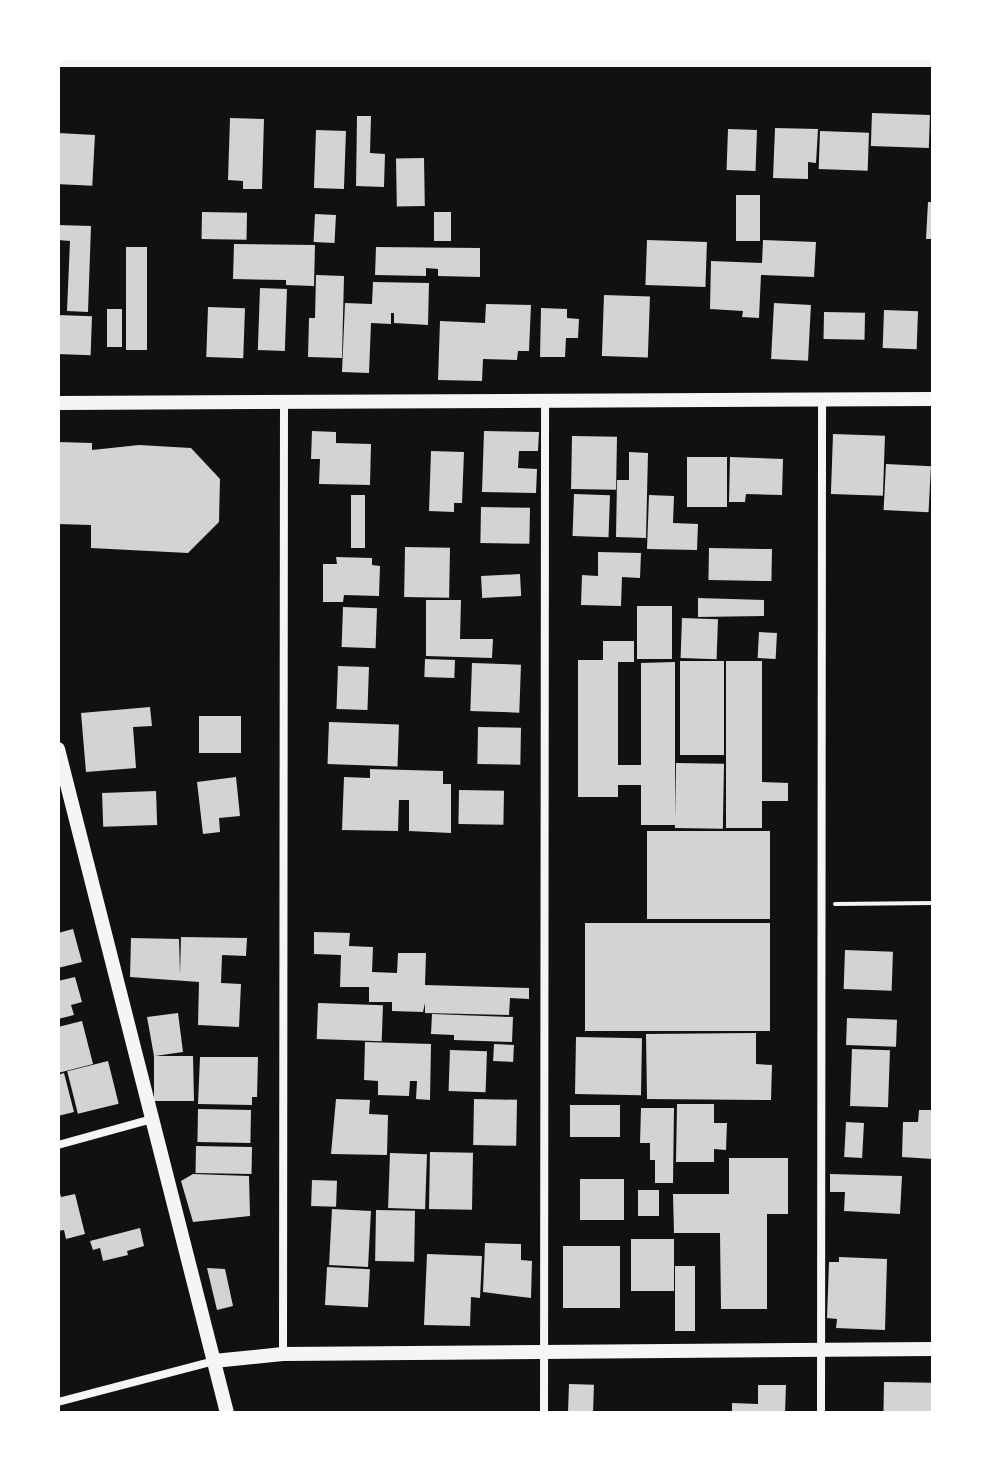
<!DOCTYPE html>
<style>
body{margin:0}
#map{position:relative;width:991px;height:1471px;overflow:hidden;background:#111;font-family:Arial,sans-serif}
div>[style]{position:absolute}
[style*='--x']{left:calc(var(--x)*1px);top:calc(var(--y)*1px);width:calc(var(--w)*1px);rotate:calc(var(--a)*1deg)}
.building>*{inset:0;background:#d3d3d3;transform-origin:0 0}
.path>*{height:4px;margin:-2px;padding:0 2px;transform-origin:2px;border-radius:2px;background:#f5f5f5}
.minor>*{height:8px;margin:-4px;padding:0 4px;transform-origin:4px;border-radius:4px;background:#f5f5f5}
.tertiary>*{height:14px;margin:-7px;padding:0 7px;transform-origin:7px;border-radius:7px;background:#f5f5f5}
.secondary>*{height:16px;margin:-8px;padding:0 8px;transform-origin:8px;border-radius:8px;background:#f5f5f5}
span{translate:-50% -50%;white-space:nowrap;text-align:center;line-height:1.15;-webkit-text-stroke:6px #fff;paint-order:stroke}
.frame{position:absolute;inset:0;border:60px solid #fff;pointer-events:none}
</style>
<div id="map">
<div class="building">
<div style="left:872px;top:113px;width:58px;height:33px;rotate:2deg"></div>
<div style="clip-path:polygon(357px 116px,371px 116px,370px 153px,385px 154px,384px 187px,356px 186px)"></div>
<div style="clip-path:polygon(230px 118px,264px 119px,262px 189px,243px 189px,243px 181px,228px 180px)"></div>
<div style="clip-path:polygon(775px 128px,818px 129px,816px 163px,808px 162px,808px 179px,773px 178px)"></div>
<div style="left:728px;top:129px;width:29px;height:41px;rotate:2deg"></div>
<div style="left:316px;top:130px;width:30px;height:58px;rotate:2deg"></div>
<div style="left:820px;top:131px;width:49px;height:38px;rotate:2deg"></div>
<div style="left:58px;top:133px;width:37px;height:51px;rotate:3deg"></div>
<div style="left:424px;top:158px;width:48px;height:28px;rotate:89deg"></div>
<div style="left:736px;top:195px;width:24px;height:46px"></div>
<div style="clip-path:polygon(928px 202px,933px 202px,933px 239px,926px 239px)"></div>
<div style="left:202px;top:212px;width:45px;height:27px;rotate:1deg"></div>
<div style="left:434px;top:212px;width:17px;height:29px"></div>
<div style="left:315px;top:214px;width:21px;height:28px;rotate:3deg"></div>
<div style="clip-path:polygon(58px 225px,91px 226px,88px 312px,67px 311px,70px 241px,58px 240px)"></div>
<div style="left:647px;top:240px;width:60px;height:45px;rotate:2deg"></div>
<div style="clip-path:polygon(763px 240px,816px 242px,814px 277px,761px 275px,759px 318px,742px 317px,743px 311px,710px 309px,711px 261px,762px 263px)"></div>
<div style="clip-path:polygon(234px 244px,315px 245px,314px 286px,286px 285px,286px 280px,233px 279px)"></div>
<div style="left:126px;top:247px;width:21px;height:103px"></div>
<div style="clip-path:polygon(376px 247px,480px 248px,480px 277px,438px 276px,438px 269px,426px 268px,426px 276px,375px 275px)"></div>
<div style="clip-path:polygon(316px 275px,344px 276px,342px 358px,308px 357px,309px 318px,315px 318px)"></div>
<div style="clip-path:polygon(373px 282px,429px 283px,428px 325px,394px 323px,394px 313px,391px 313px,391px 324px,371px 323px,369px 373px,342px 372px,345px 303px,372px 304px)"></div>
<div style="left:260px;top:288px;width:27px;height:62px;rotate:2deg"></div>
<div style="left:604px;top:295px;width:46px;height:61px;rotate:2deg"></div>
<div style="left:774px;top:303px;width:37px;height:56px;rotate:3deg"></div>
<div style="clip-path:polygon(486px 304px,531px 305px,529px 351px,518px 351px,517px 360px,483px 359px,482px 381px,438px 380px,440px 321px,485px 323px)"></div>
<div style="left:208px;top:307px;width:37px;height:50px;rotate:2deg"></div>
<div style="clip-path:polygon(541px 308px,567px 309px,567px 318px,579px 319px,578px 338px,566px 338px,565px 357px,540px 357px)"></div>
<div style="left:107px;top:309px;width:15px;height:38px"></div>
<div style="left:884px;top:310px;width:34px;height:38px;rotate:2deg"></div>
<div style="left:824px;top:312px;width:41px;height:27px;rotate:1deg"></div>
<div style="left:58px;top:315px;width:34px;height:39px;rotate:2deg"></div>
<div style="clip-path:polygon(312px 431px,336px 432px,336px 443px,371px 444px,370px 485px,319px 484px,320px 459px,311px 459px)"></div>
<div style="clip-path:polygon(484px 431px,539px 432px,538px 451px,519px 451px,518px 468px,537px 469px,536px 493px,482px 492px)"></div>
<div style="left:833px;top:434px;width:52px;height:60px;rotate:2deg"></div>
<div style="left:572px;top:436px;width:45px;height:53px;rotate:1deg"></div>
<div style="clip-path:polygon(58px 442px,92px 443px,92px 450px,139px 445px,191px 448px,220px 479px,219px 522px,188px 553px,91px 548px,91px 525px,58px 524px)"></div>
<div style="clip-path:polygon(431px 451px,464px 452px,462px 503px,454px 503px,454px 512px,429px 511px)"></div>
<div style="clip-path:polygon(629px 452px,648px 453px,646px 538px,616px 537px,617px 480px,629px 480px)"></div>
<div style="left:687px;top:457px;width:40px;height:50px"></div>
<div style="clip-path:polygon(730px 457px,783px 459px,782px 495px,746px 494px,745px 502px,729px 502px)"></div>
<div style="left:886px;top:464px;width:45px;height:46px;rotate:3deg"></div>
<div style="left:574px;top:494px;width:36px;height:42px;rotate:2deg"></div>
<div style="left:351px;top:495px;width:14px;height:53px"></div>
<div style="clip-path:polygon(649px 495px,674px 496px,673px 523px,698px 524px,697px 550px,647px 549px)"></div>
<div style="left:481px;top:507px;width:49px;height:36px;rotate:1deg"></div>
<div style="left:405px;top:547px;width:45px;height:50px;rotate:1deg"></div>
<div style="left:709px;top:548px;width:63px;height:32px;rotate:1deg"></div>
<div style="clip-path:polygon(598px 552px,641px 553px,640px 578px,622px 577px,621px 606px,581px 605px,582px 575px,598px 576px)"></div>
<div style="clip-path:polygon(336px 557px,372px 558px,372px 565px,380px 566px,379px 596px,344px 595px,343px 602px,323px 602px,323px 564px,337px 564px)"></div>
<div style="left:520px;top:574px;width:22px;height:39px;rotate:87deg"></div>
<div style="clip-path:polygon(698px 598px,764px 600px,764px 616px,698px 617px)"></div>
<div style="clip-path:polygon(426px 600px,461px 600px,460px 639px,493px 639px,492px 658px,426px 656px)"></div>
<div style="left:637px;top:606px;width:35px;height:53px"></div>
<div style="left:343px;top:607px;width:34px;height:40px;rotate:2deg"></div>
<div style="left:682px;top:618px;width:36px;height:40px;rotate:2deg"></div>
<div style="left:759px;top:632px;width:18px;height:26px;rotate:3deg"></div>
<div style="clip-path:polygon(603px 641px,634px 641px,634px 662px,618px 662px,618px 765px,641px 765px,641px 663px,675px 662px,675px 825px,641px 825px,641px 785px,618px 785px,618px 797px,578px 797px,578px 660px,603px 660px)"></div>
<div style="left:425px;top:659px;width:30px;height:18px;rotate:2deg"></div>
<div style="left:680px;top:661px;width:44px;height:94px"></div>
<div style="clip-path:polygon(726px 661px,762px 661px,762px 782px,788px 783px,788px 801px,762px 801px,762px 828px,726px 828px)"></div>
<div style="left:472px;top:663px;width:49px;height:48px;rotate:2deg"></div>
<div style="left:338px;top:666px;width:31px;height:43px;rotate:2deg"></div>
<div style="clip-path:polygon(150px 707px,152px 726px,133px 727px,136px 768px,86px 772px,81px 713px)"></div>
<div style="left:199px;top:716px;width:42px;height:37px"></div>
<div style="left:329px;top:722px;width:70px;height:42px;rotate:2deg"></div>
<div style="left:478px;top:727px;width:43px;height:37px;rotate:1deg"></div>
<div style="left:676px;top:763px;width:48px;height:65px;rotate:1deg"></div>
<div style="clip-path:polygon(370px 769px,443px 771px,443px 784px,451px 784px,451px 833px,409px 831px,409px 800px,399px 800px,398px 831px,342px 830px,344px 777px,370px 778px)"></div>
<div style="clip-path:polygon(236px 777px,240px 816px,219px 818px,220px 832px,203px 834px,197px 782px)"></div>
<div style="left:459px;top:790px;width:45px;height:34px;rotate:1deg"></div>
<div style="left:156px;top:791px;width:34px;height:54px;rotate:88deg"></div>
<div style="left:647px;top:831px;width:123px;height:88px"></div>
<div style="left:585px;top:923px;width:185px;height:108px"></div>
<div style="clip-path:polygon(73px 929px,82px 962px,58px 968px,58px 933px)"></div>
<div style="clip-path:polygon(314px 932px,350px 933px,349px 946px,373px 947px,372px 972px,397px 973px,398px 953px,426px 953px,425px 985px,529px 988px,529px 999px,510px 998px,509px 1015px,425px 1013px,425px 1003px,423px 1012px,392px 1011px,392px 1002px,369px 1002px,369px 987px,340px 987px,341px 955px,314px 954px)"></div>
<div style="clip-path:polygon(181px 937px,247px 938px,246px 956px,222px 955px,221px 983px,241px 984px,239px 1027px,198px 1025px,199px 982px,130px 977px,131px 938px,179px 939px,180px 974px)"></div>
<div style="left:845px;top:950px;width:48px;height:39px;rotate:2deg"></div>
<div style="clip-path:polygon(75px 977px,82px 1002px,71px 1005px,74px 1015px,58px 1019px,58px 981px)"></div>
<div style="left:318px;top:1003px;width:65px;height:36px;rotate:2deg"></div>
<div style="clip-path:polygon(178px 1013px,183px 1052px,155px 1056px,193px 1056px,194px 1101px,154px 1101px,154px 1056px,147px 1017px)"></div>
<div style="clip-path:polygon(432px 1014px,513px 1017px,512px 1042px,454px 1040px,454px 1035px,431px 1034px)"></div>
<div style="left:847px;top:1018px;width:50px;height:27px;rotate:2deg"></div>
<div style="clip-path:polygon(82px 1021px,93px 1064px,58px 1073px,58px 1027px)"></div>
<div style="clip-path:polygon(756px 1033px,756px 1064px,772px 1065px,771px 1100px,647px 1099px,646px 1034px)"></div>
<div style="left:576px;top:1037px;width:66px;height:57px;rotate:1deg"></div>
<div style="clip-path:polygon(365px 1042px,431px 1044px,430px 1100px,416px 1099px,417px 1081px,410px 1081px,409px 1096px,378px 1095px,378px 1081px,364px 1080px)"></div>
<div style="left:494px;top:1044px;width:20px;height:17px;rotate:3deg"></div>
<div style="left:852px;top:1049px;width:38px;height:57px;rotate:2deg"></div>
<div style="left:450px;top:1050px;width:37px;height:41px;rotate:2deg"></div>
<div style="clip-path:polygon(200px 1057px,258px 1057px,257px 1097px,252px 1097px,252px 1105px,198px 1104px)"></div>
<div style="left:108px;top:1061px;width:44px;height:42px;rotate:76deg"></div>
<div style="clip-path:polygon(64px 1073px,74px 1112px,58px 1116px,58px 1075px)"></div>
<div style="clip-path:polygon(336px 1099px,370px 1100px,369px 1114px,388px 1115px,387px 1155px,331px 1154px)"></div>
<div style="left:474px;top:1099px;width:43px;height:46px;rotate:1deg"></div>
<div style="clip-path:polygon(677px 1104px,714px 1104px,714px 1123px,727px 1123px,726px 1150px,714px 1149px,714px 1162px,676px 1162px)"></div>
<div style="left:570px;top:1105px;width:50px;height:32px"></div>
<div style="clip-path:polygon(641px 1108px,674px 1108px,673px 1183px,655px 1183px,655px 1160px,650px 1160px,650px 1143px,640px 1143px)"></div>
<div style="left:198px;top:1109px;width:53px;height:33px;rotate:1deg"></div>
<div style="clip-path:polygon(919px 1110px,933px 1110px,933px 1159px,902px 1157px,903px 1122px,918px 1122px)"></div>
<div style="left:846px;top:1122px;width:18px;height:35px;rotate:3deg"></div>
<div style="left:196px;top:1146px;width:56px;height:27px;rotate:1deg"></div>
<div style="left:430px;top:1152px;width:43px;height:57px;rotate:1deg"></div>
<div style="left:390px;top:1153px;width:37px;height:55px;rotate:2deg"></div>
<div style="clip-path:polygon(729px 1158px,788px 1158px,788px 1214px,767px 1214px,767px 1309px,721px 1309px,720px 1233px,674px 1233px,673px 1194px,729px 1194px)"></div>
<div style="clip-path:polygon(193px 1174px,249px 1176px,250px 1216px,193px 1222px,181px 1181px)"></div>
<div style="clip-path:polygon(830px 1174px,902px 1176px,900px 1214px,844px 1211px,845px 1192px,830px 1192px)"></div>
<div style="left:580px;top:1179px;width:44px;height:41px"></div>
<div style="left:312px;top:1180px;width:25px;height:26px;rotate:2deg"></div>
<div style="clip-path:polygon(59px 1189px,61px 1197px,75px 1194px,85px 1234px,66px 1239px,64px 1230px,58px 1231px)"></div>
<div style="left:638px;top:1190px;width:21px;height:26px"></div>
<div style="left:332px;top:1209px;width:39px;height:56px;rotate:3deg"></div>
<div style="left:376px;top:1210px;width:39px;height:51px;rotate:1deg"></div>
<div style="clip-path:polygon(140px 1228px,144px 1246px,127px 1251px,128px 1255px,103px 1261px,100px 1248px,93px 1250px,90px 1241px)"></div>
<div style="left:631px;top:1239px;width:43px;height:52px"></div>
<div style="clip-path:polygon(485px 1243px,521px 1244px,521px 1260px,532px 1261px,531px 1298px,483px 1292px)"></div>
<div style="left:563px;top:1246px;width:57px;height:62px"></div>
<div style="clip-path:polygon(427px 1254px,482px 1256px,480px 1298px,471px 1297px,470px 1326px,424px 1325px)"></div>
<div style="clip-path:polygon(839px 1257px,887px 1259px,885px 1330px,836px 1328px,837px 1319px,827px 1318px,829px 1262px,839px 1262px)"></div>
<div style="left:675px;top:1266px;width:20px;height:65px"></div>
<div style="left:327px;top:1267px;width:43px;height:38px;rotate:3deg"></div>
<div style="clip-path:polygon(207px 1268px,225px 1269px,233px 1306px,217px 1310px)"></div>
<div style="left:884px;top:1382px;width:49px;height:31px;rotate:1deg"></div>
<div style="left:569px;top:1384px;width:25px;height:29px;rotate:2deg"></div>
<div style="clip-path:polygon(758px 1385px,786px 1385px,785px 1413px,732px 1413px,732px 1403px,758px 1404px)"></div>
</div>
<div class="path">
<div style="--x:835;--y:904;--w:98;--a:-0.6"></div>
</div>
<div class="minor">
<div style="--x:58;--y:1145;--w:98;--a:-15.5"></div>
<div style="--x:283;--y:1354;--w:953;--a:-89.94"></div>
<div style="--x:58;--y:1402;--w:161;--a:-14.7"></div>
<div style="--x:544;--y:1413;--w:1012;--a:-89.94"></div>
<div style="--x:821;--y:1413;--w:1011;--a:-89.94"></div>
</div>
<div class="tertiary">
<div style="--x:58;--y:403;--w:875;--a:-0.26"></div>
<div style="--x:58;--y:749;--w:685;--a:75.72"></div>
<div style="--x:214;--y:1361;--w:69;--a:-5.8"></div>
<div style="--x:283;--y:1354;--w:650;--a:-0.44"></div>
</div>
<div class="secondary">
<div style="--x:58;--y:59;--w:875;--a:0"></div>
</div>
<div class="frame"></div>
</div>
